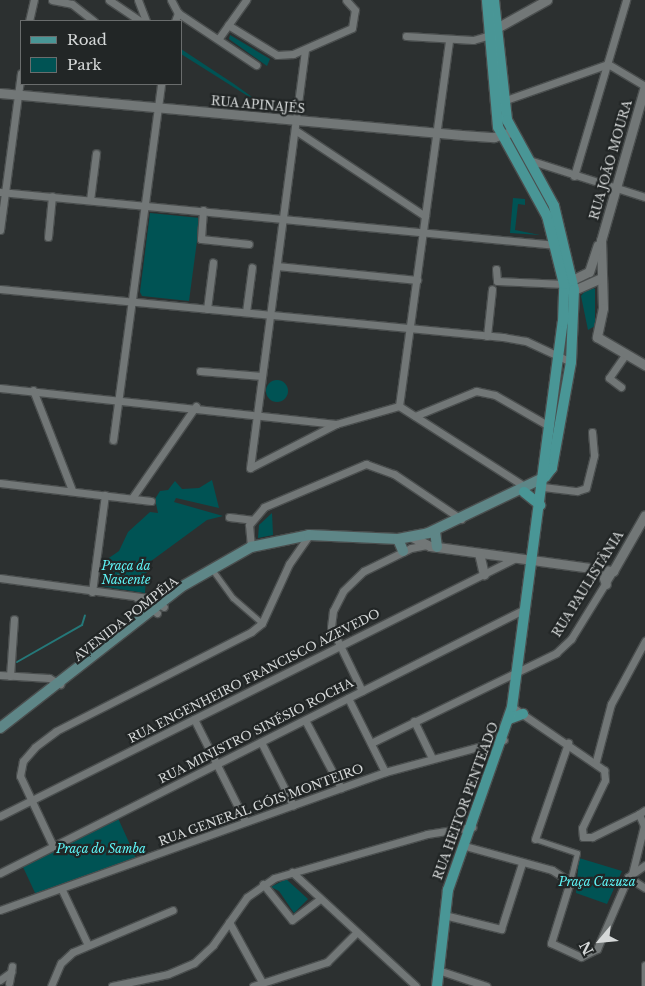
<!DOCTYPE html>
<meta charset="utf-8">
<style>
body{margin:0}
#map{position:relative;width:645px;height:986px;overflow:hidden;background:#2c3030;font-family:"Libre Baskerville",serif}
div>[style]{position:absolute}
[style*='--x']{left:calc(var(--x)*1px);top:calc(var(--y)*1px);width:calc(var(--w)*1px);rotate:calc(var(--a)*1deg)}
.green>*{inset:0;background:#005354}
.round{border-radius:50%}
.stream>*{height:2px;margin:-1px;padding:0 1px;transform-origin:1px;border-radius:1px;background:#257879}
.roads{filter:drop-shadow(1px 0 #4a4e4e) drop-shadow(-1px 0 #4a4e4e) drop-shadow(0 1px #4a4e4e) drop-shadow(0 -1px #4a4e4e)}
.pedestrian>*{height:5px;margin:-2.5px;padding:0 2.5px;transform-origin:2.5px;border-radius:2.5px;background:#727777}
.minor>*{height:7px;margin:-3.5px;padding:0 3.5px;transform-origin:3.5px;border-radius:3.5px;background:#727777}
.tertiary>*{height:9px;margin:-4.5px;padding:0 4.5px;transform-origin:4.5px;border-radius:4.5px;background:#727777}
.secondary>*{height:10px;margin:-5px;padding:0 5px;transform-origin:5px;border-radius:5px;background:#5e8687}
.primary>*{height:10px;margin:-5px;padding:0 5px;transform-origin:5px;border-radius:5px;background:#499696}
span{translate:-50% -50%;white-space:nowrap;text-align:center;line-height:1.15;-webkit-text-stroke:4.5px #222626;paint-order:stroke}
.street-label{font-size:12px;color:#d5d8d8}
.park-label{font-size:12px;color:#5ef5f7;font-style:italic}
.legend{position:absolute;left:20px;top:20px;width:162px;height:65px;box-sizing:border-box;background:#222626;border:1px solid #6a6d6d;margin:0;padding:6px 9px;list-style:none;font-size:15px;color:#d5d8d8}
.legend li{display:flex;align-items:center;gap:10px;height:25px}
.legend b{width:25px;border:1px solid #6a6d6d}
.north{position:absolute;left:575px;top:916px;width:50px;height:50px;-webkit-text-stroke:4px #222626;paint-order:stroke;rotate:242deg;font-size:14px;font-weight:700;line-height:20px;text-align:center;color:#d5d8d8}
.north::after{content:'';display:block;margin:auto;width:18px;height:22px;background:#d5d8d8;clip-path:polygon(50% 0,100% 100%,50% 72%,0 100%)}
</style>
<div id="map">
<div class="green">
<div style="clip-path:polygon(230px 35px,270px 59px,267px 66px,229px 39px)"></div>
<div style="clip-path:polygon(181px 49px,234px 84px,273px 112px,181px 54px)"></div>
<div style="clip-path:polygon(513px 198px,525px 199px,525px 205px,518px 204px,515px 230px,540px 235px,510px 233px)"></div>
<div style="clip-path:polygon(150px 213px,200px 218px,189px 301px,142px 296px,140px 292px)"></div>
<div style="clip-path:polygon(590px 285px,595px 289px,595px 326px,588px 330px,581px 296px)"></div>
<div class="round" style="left:266px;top:380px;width:22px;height:22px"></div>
<div style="clip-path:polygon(212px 480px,219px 508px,176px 498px,174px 502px,223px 516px,207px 520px,147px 564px,145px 593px,100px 586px,106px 560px,119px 551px,128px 532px,150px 512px,158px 513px,155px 499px,160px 491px,168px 490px,175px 481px,182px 489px,199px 488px)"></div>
<div style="clip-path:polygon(272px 513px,273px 535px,258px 538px,259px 525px)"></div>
<div style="clip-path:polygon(117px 816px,137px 860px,37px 897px,22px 865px)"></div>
<div style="clip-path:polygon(579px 858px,622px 871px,607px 904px,576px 893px)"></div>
<div style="clip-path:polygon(286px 879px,308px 899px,294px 913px,279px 891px,271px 887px)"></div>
</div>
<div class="stream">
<div style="--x:118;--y:575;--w:4;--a:14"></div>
<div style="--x:17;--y:662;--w:75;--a:-29.6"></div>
<div style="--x:82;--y:625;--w:10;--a:-73"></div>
</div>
<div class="roads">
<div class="pedestrian">
<div style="--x:211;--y:568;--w:37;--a:54"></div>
<div style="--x:233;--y:598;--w:38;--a:41"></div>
<div style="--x:535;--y:839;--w:44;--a:18.4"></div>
<div style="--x:577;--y:853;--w:33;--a:104"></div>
</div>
<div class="minor">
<div style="--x:52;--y:0;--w:20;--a:11"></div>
<div style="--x:72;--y:4;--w:28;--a:38"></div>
<div style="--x:109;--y:0;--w:37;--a:34"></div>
<div style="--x:138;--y:0;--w:22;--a:69"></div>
<div style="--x:171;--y:0;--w:15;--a:62"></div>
<div style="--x:178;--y:13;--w:94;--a:33.7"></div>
<div style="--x:29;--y:21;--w:22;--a:-77"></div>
<div style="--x:175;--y:21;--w:9;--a:-69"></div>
<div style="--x:228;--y:25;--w:57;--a:31.5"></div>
<div style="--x:277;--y:55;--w:16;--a:-4"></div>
<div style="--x:293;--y:54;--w:64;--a:-23.8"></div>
<div style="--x:352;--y:28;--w:18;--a:-81"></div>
<div style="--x:355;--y:10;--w:13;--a:-132"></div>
<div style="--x:406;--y:36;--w:67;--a:3.4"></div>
<div style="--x:473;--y:40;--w:15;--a:-16"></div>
<div style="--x:219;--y:38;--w:47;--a:-54.6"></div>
<div style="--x:608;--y:64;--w:43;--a:30.7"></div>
<div style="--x:503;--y:101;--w:111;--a:-19.4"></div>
<div style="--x:295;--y:130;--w:156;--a:33.5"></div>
<div style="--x:529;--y:160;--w:122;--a:17.7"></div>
<div style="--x:574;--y:176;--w:184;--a:-73.5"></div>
<div style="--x:0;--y:192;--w:559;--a:5.45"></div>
<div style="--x:90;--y:200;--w:47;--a:-82.7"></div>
<div style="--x:203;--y:210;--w:29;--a:94"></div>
<div style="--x:201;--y:239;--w:48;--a:5.9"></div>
<div style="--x:0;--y:230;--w:158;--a:-82.4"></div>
<div style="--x:48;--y:237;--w:41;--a:-84.4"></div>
<div style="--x:277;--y:266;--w:141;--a:5.7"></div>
<div style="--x:496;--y:269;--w:12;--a:85"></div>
<div style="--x:497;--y:281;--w:67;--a:2.6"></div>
<div style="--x:0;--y:289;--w:505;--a:5.45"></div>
<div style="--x:503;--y:337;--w:23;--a:10"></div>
<div style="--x:526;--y:341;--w:50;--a:25"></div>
<div style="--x:207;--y:309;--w:47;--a:-82.7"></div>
<div style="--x:246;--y:312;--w:45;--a:-82.4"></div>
<div style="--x:487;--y:336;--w:47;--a:-83.9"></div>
<div style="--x:200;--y:371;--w:62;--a:4.6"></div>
<div style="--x:621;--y:387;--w:15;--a:-143"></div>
<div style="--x:609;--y:378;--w:28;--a:-55"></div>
<div style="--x:0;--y:388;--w:338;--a:6.1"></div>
<div style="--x:336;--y:424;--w:66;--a:-15.9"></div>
<div style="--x:33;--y:390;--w:107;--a:68.7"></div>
<div style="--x:399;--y:406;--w:370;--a:-82.2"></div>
<div style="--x:399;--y:406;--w:148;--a:32.6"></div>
<div style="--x:415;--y:416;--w:66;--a:-22.3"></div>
<div style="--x:476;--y:391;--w:19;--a:12"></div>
<div style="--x:495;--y:395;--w:62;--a:29.9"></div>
<div style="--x:113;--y:440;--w:359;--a:-82.3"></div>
<div style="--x:250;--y:468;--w:422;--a:-82.5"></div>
<div style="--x:250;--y:468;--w:97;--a:-27.1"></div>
<div style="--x:0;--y:483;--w:152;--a:6.8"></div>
<div style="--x:543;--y:487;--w:34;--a:7"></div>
<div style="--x:577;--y:491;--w:9;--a:-18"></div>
<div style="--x:586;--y:488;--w:34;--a:-76"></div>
<div style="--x:594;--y:455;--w:23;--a:-95"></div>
<div style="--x:132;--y:498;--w:112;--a:-55.2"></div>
<div style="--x:229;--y:517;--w:23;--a:7"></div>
<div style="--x:251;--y:547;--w:22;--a:-95"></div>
<div style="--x:249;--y:525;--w:23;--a:-50"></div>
<div style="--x:264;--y:507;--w:111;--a:-22.9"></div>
<div style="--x:366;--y:464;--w:30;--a:20"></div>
<div style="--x:394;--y:474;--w:81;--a:33.9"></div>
<div style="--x:0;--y:578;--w:148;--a:7.7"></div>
<div style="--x:147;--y:598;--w:19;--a:28"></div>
<div style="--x:92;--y:592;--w:98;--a:-82.4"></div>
<div style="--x:137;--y:598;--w:25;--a:37"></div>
<div style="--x:0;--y:675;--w:49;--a:3.5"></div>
<div style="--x:49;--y:678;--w:13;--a:29"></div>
<div style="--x:10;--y:676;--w:57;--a:-86"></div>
<div style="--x:362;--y:691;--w:71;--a:-115.8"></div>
<div style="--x:331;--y:627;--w:16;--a:-83"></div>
<div style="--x:333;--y:611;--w:22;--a:-63"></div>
<div style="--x:343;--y:591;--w:29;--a:-44"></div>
<div style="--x:364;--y:571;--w:52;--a:-26.1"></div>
<div style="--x:411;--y:548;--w:16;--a:-11"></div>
<div style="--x:348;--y:698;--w:83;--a:63.4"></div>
<div style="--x:512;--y:707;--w:112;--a:34.4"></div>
<div style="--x:604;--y:770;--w:10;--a:84"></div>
<div style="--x:605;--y:780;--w:53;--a:115.6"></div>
<div style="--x:582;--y:828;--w:9;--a:84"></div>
<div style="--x:583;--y:837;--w:9;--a:0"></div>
<div style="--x:592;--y:837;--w:52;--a:-26.1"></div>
<div style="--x:194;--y:719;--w:114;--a:63.4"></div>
<div style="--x:305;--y:720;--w:77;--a:62.1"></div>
<div style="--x:414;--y:721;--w:41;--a:64.1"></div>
<div style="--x:261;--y:742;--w:71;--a:63.1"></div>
<div style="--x:371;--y:743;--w:206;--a:-25.9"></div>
<div style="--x:556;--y:653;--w:21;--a:-43"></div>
<div style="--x:571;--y:639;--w:80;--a:-58.3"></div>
<div style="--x:596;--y:761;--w:59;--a:-75.3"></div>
<div style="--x:611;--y:704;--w:72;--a:-61.6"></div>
<div style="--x:0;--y:816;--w:577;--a:-26.57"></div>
<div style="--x:535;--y:839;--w:102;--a:-71"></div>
<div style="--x:53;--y:846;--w:77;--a:-115.2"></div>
<div style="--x:20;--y:776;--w:15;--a:-79"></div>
<div style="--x:23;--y:761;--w:18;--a:-49"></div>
<div style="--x:35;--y:747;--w:26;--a:-37"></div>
<div style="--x:56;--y:731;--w:219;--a:-26.9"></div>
<div style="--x:251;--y:632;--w:14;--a:-39"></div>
<div style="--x:262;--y:623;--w:65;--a:-65.4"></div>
<div style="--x:289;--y:564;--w:35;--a:-55"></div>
<div style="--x:465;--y:846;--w:90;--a:15.4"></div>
<div style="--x:552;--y:870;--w:17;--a:33"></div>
<div style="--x:566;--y:879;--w:7;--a:63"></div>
<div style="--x:569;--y:885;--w:61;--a:107.2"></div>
<div style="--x:551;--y:943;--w:33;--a:25"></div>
<div style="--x:581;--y:957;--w:18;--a:-27"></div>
<div style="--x:597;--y:949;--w:78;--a:-66.7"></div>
<div style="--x:628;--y:877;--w:21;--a:-35"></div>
<div style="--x:292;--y:872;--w:168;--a:42.6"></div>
<div style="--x:0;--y:873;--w:585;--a:-26.7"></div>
<div style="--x:632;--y:874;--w:49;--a:-76"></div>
<div style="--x:644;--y:826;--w:13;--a:-113"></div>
<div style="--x:639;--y:814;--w:7;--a:-34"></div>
<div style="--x:628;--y:877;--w:20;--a:33"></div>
<div style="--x:263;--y:884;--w:46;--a:51.1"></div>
<div style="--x:292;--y:920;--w:35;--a:-37"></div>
<div style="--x:62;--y:890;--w:61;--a:64.7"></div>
<div style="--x:0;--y:910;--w:409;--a:-19.7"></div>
<div style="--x:385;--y:772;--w:123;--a:-15.1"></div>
<div style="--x:444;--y:915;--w:59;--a:13.8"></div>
<div style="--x:501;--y:929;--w:69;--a:-72.3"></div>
<div style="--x:229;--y:922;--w:68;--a:61.2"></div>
<div style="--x:438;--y:970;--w:51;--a:18.4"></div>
<div style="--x:0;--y:980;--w:14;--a:-36"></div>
<div style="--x:9;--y:983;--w:17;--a:-80"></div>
<div style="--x:51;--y:986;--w:25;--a:-67"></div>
<div style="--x:61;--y:963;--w:16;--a:-43"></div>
<div style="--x:73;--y:952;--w:108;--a:-22.8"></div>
<div style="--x:112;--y:986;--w:57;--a:-12.1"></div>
<div style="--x:168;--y:974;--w:28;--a:-23"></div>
<div style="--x:194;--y:963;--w:26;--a:-43"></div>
<div style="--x:213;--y:945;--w:59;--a:-54.7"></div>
<div style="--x:247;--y:897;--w:33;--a:-35"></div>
<div style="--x:274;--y:878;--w:159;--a:-16"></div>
<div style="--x:427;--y:834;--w:46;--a:-8.8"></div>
<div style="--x:253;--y:986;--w:78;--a:-18"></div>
<div style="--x:327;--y:962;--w:42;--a:-45"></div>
<div style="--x:645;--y:986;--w:21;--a:-90"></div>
</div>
<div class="tertiary">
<div style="--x:493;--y:30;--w:62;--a:-29.1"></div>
<div style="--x:645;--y:86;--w:160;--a:105.9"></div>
<div style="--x:601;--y:240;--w:68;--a:88.3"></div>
<div style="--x:603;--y:308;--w:30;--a:102"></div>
<div style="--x:597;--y:337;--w:56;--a:30.3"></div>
<div style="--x:0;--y:93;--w:464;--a:5.2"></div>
<div style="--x:462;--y:135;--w:32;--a:4"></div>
<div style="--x:494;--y:137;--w:19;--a:-16"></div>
<div style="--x:566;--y:283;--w:25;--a:-26"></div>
<div style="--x:589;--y:272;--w:28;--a:-72"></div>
<div style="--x:574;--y:290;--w:30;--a:-24"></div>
<div style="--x:412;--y:537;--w:20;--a:27"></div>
<div style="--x:430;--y:546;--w:185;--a:7.8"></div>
<div style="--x:613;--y:571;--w:64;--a:-60.3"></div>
<div style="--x:479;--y:553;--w:22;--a:77"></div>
<div style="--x:600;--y:566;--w:19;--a:72"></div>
</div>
<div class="secondary">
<div style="--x:435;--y:531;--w:16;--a:83"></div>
<div style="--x:398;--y:539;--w:13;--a:67"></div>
<div style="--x:0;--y:728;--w:229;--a:-37.9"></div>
<div style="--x:181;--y:587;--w:81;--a:-29.7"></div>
<div style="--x:251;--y:547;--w:59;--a:-11.7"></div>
<div style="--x:309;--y:535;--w:89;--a:2.6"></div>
<div style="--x:398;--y:539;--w:31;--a:-11"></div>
<div style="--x:428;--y:533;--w:130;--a:-25.6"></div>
</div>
<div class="primary">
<div style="--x:494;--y:0;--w:121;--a:83.8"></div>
<div style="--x:507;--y:120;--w:98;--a:61.3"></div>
<div style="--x:554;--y:206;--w:86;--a:76.6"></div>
<div style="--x:574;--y:290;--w:72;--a:92.4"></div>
<div style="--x:571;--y:362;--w:108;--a:100.2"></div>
<div style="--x:552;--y:468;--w:11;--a:128"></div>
<div style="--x:524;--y:492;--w:21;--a:39"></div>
<div style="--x:509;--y:719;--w:15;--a:-20"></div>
<div style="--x:437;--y:986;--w:97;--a:-83.5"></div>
<div style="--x:448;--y:890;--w:194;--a:-70.7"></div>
<div style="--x:512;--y:707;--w:388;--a:-82.5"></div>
<div style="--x:563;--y:322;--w:38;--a:-88"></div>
<div style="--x:564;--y:284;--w:70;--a:-104"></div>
<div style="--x:547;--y:216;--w:102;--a:-118.8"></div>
<div style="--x:498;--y:127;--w:127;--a:-95"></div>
</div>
</div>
<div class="street-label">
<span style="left:258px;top:105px;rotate:5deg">RUA APINAJÉS</span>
<span style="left:611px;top:160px;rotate:-74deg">RUA JOÃO MOURA</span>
<span style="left:588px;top:584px;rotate:-58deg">RUA PAULISTÂNIA</span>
<span style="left:126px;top:619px;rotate:-38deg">AVENIDA POMPÉIA</span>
<span style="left:254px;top:676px;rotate:-27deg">RUA ENGENHEIRO FRANCISCO AZEVEDO</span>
<span style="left:256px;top:731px;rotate:-27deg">RUA MINISTRO SINÉSIO ROCHA</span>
<span style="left:466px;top:801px;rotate:-70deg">RUA HEITOR PENTEADO</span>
<span style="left:261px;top:805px;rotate:-20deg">RUA GENERAL GÓIS MONTEIRO</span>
</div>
<div class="park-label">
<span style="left:126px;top:573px">Praça da<br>Nascente</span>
<span style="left:101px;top:849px">Praça do Samba</span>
<span style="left:597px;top:882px">Praça Cazuza</span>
</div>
<ul class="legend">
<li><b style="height:6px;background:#499696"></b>Road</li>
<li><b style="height:14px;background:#005354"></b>Park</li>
</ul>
<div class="north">N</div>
</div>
